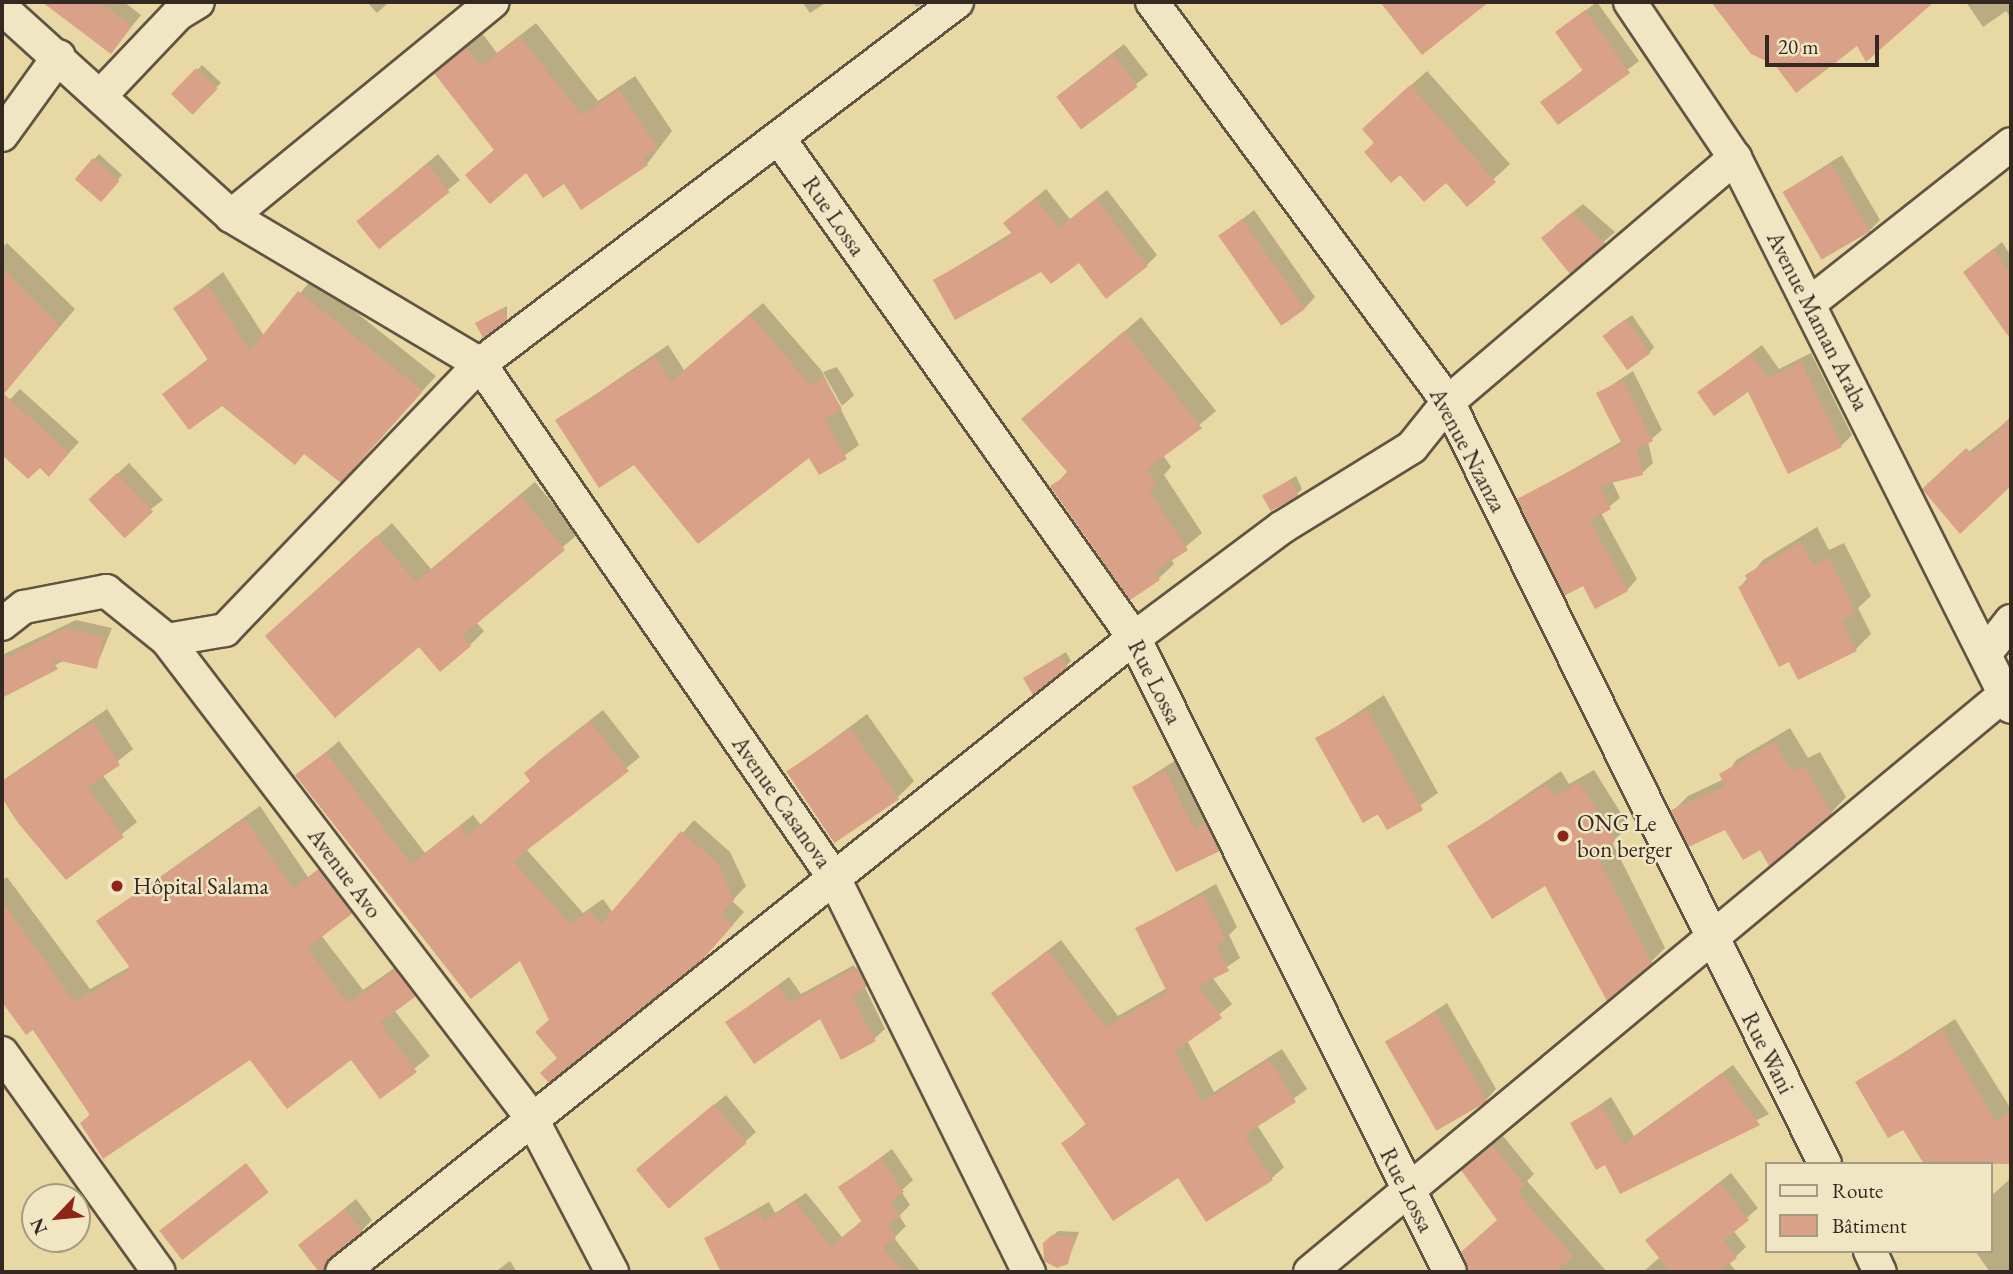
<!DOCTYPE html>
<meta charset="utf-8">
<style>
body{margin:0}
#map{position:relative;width:2013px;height:1274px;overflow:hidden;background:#e8d8a4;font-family:"EB Garamond",serif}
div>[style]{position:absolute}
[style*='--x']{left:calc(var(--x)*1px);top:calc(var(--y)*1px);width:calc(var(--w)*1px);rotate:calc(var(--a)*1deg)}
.shadow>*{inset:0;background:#0003;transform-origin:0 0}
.building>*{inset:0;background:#d9a187;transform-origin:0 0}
.roads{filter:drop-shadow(2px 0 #615442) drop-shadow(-2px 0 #615442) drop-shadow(0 2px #615442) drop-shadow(0 -2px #615442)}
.street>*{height:32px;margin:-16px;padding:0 16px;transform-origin:16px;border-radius:16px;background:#f0e6c4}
.dots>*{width:19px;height:19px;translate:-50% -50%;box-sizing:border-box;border:4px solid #f0e6c4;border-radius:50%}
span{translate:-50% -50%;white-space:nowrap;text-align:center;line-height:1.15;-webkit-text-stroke:5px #f0e6c4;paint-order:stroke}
.street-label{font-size:23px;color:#342822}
.poi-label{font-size:23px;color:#342822}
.left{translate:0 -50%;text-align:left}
.frame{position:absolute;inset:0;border:4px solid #342822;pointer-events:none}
.legend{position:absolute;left:1765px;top:1162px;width:228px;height:91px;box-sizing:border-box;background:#f0e6c4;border:2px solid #a59a83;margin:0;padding:9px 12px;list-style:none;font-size:21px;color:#342822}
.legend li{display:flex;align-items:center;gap:14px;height:35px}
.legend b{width:35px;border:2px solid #a59a83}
.north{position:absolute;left:21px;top:1183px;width:70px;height:70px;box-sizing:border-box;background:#f0e6c4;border:2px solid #a59a83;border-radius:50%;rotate:244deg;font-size:19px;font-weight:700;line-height:28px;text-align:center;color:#342822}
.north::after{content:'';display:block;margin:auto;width:24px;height:32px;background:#8f2418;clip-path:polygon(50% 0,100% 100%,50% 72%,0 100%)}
.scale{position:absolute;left:1765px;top:35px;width:114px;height:32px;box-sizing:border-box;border:4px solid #342822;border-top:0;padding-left:9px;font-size:21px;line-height:24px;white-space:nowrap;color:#342822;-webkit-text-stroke:5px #f0e6c4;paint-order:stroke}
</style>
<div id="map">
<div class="shadow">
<div style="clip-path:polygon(45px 2px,124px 2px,141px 15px,111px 52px)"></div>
<div style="clip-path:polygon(367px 2px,389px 2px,377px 13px)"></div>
<div style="clip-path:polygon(802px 2px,827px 2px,810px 13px)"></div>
<div style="clip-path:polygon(912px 2px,924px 2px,917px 7px)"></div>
<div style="clip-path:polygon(1382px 2px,1486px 2px,1422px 53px)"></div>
<div style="clip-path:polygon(1597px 2px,1639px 61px,1558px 123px,1542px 103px,1584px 69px,1557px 32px)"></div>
<div style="clip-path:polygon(1713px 2px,1931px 2px,1866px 59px,1857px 43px,1776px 64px,1752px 53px)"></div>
<div style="clip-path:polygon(1966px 2px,2011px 2px,2011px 18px,2006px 11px,1983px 27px)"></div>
<div style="clip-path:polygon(536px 23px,598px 101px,635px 76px,672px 131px,647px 164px,564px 182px,527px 171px,467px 175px,495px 149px,436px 73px,482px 33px,497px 53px)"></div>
<div style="left:1124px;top:44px;width:39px;height:84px;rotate:52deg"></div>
<div style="left:202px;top:65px;width:26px;height:41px;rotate:43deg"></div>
<div style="clip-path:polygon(1427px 71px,1510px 164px,1467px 204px,1446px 180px,1376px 142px,1380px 113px)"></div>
<div style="clip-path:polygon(99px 154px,122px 175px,105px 195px,76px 179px)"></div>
<div style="left:438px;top:154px;width:34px;height:104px;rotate:50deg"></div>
<div style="clip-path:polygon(1842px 155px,1880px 220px,1869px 231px,1784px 192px)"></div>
<div style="clip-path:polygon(1046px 189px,1070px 219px,1107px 190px,1157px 255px,1147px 265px,1079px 261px,935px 280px,1013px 232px,1005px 223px)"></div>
<div style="clip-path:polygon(1583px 204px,1615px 232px,1570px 271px,1554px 227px)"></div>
<div style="clip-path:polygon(1254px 210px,1315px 297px,1305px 308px,1221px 236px)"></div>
<div style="clip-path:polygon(2002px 242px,2011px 256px,2011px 322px,2004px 327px,1965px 272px)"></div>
<div style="clip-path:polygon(7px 243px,75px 309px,2px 395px,2px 248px)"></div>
<div style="clip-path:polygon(223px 272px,264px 336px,313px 278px,436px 376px,355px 466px,305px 452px,222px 404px,165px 394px,209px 358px,176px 308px)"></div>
<div style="clip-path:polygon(763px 303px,821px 370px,859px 445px,820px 473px,810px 456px,634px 463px,558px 420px,668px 345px,684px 370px)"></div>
<div style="clip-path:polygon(507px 306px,507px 318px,478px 323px,482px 319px)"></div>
<div style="clip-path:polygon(1632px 315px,1654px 347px,1650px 352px,1609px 331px)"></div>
<div style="clip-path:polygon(1141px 317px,1216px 411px,1163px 455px,1171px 467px,1164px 475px,1202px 533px,1171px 559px,1174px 564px,1158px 579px,1053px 487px,1068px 471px,1024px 419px)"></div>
<div style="clip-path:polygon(1762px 345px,1779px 369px,1811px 353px,1852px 435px,1841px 446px,1749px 389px,1699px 392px)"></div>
<div style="clip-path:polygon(837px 367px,854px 395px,842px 406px,823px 372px)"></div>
<div style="clip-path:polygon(1633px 371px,1662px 430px,1648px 442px,1653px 463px,1642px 473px,1612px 481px,1620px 498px,1601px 513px,1637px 579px,1627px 590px,1583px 584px,1519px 500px,1622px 441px,1598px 394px)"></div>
<div style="clip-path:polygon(20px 389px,79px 442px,59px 464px,40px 466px,28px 477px,2px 453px,2px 408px)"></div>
<div style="clip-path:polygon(2011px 418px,2011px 483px,1960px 532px,1935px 479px)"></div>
<div style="clip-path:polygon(129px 463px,163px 500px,121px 532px,101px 489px)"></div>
<div style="clip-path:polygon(1296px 476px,1302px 489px,1297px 494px,1264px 495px)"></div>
<div style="clip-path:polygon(535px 482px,578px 534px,476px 622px,484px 631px,470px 645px,282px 622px,392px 523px,431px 569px)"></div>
<div style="clip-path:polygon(1817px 527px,1829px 550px,1844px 543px,1871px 596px,1858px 608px,1871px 634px,1855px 650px,1789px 660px,1740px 587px,1763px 560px)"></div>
<div style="clip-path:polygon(76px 620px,112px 628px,96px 667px,65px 660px,2px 693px,2px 655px)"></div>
<div style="clip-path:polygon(1066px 652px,1071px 661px,1066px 666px,1030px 674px)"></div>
<div style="clip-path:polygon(1384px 695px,1438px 793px,1388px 828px,1318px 739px)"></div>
<div style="clip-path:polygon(107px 709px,133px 749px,102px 774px,137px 822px,66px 878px,2px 793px,2px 781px)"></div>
<div style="clip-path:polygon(603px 710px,640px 757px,526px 849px,583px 913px,603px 899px,613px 913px,694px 820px,730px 852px,746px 886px,732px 901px,744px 912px,715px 945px,559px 1057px,550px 1019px,520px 958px,298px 776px,339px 741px,425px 853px,473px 815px,481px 825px,532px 781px,526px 774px,538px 761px)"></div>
<div style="clip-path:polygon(867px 714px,914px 781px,898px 797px,789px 772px)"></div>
<div style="clip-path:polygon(1790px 728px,1808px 758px,1820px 752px,1846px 797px,1831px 813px,1761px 848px,1726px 828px,1673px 811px,1688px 796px,1724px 779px,1736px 760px)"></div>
<div style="clip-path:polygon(1176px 760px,1206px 819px,1217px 814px,1229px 839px,1219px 850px,1134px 787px)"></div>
<div style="clip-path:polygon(1594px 770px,1629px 826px,1612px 842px,1665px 948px,1651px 962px,1545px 883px,1450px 846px,1561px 771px,1569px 784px)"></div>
<div style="clip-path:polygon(260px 806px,308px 877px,334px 857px,365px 898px,321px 935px,363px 990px,410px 957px,429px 981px,394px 1010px,430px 1056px,380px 1096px,351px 1058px,250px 1057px,82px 1123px,91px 1113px,34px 1027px,27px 1032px,2px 999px,2px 881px,7px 877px,90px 989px,131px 966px,98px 921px)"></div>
<div style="clip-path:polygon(1216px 884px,1237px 927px,1229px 935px,1240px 958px,1212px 977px,1232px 1004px,1187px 1040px,1214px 1092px,1282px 1049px,1307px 1089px,1257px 1125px,1284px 1167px,1272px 1178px,1179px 1175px,1063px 1143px,1087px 1123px,994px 993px,1061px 940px,1118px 1016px,1167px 988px,1138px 928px)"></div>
<div style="clip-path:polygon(854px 965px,885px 1029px,874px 1039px,820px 1016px,727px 1022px,789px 977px,801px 994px)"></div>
<div style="clip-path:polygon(1447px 1003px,1496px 1089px,1486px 1100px,1387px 1042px)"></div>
<div style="clip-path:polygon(1955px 1019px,2011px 1109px,2011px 1153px,1988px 1164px,1904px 1127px,1857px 1083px)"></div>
<div style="clip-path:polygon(1733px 1065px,1769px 1114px,1620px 1191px,1606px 1162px,1572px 1124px,1611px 1097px,1634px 1136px)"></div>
<div style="clip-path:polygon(726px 1095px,756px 1132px,745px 1142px,638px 1168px)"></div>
<div style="clip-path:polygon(1503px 1136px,1534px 1174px,1527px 1181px,1607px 1272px,1466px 1272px,1463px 1253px,1499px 1220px,1473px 1160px)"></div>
<div style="clip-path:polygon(892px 1149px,913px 1180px,901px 1191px,910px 1205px,899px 1216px,906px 1226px,894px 1238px,921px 1272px,723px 1272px,706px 1238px,769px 1202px,775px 1213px,806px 1193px,842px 1237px,863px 1220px,841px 1187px)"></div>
<div style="clip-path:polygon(1731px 1173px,1758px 1208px,1733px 1230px,1746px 1247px,1729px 1263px,1737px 1272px,1643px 1272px,1660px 1257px,1647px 1240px)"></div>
<div style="clip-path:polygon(2011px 1178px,2011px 1272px,1990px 1272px,1975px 1251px,1990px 1251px,1990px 1197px)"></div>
<div style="clip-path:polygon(356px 1199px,372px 1220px,322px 1272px,301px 1245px)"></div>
<div style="clip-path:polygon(1058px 1231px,1079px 1232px,1067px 1263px,1045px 1244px)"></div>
<div style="clip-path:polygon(510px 1261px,517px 1272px,495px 1272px)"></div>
</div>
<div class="building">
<div style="clip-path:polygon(42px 2px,100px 2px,132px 26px,111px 54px)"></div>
<div style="clip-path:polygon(1380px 2px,1489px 2px,1422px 55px)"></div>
<div style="clip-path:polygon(1711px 2px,1934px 2px,1866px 62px,1857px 46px,1796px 93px,1775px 65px,1751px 54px)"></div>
<div style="clip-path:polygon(1585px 10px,1630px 73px,1558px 125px,1540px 102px,1583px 71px,1555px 32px)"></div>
<div style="clip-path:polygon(520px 37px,582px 115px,619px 90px,658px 148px,643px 158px,648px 165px,581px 210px,564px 184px,543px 198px,526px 173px,490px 204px,465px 175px,494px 150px,434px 73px,466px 47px,481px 66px)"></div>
<div style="left:1113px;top:54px;width:41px;height:71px;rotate:53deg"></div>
<div style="left:196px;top:68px;width:30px;height:36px;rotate:44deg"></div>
<div style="clip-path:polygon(1410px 85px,1496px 182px,1467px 207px,1446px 183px,1424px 202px,1400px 175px,1391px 183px,1364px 152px,1374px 143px,1362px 129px)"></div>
<div style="left:93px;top:158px;width:35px;height:28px;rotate:41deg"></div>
<div style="left:427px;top:164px;width:36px;height:91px;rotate:51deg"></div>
<div style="left:1831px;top:164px;width:78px;height:56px;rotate:60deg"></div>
<div style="clip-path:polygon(1035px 198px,1059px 228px,1096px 199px,1148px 266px,1106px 299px,1079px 263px,1051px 284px,1041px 272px,955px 320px,933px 280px,1013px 235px,1003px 223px)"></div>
<div style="clip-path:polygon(1572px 213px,1606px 244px,1570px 274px,1541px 238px)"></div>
<div style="left:1242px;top:219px;width:110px;height:29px;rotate:55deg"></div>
<div style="clip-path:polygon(1993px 249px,2011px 274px,2011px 340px,1963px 272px)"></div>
<div style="clip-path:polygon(2px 267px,60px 326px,4px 394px,69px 453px,49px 477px,40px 468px,28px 479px,2px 455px)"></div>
<div style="clip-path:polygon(208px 285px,250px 351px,298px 291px,423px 391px,341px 483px,304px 454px,295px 465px,222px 406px,189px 430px,162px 394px,208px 360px,173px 308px)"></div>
<div style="clip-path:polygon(502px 309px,508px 320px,483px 338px,475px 323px)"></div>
<div style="clip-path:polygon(750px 314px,811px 386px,824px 378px,842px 409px,825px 419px,847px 459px,819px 475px,809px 458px,698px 544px,634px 465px,599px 488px,555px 420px,655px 357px,671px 382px)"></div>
<div style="left:1626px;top:319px;width:42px;height:29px;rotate:54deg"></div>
<div style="clip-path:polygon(1124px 331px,1202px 428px,1147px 469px,1157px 484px,1149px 490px,1188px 550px,1154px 572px,1160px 580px,1130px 600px,1050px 486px,1069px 474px,1021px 419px)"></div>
<div style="clip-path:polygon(1751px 354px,1768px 378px,1801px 362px,1842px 447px,1788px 474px,1748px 392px,1714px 416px,1697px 392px)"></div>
<div style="clip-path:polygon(1623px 380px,1653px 441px,1637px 449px,1643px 475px,1599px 486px,1611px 509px,1590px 521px,1628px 591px,1595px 609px,1583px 586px,1564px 596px,1517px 499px,1622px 444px,1596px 393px)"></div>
<div style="clip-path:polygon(2011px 416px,2011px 486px,1960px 534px,1922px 489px,1966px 448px,1973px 455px)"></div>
<div style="left:117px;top:473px;width:53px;height:39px;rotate:47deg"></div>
<div style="left:1290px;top:480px;width:18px;height:32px;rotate:61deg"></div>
<div style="clip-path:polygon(520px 495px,565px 550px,462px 636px,471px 646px,440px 672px,419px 647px,335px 718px,265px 636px,376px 536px,416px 582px)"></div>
<div style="clip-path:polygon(1801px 542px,1813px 565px,1828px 557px,1856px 613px,1841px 620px,1857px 651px,1798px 680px,1789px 662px,1779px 667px,1738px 587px,1748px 582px,1745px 575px)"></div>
<div style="clip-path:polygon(66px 628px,104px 637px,97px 669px,51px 659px,58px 669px,2px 698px,2px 660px)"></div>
<div style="clip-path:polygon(1061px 656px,1068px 668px,1033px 695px,1023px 678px)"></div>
<div style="clip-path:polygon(1367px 710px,1423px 810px,1387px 830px,1378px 814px,1363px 823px,1315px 738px)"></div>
<div style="clip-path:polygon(590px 721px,629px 771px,513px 861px,570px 924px,590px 910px,601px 924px,681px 831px,718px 864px,734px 900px,721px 915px,733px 925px,702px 960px,549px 1083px,540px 1073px,557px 1058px,535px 1032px,549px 1020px,520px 961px,471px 999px,295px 775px,326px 752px,411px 864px,460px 826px,467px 836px,530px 781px,524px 773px)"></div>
<div style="clip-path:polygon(93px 722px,120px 765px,87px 787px,124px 837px,66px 880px,18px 823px,2px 798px,2px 781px)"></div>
<div style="left:851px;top:728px;width:86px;height:78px;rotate:56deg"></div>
<div style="clip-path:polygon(1775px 742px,1792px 772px,1804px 766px,1832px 814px,1769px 866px,1760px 850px,1743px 860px,1725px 830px,1688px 847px,1671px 810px,1725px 786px,1719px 774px)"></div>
<div style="clip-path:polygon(1165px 770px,1195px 829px,1206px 823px,1220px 851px,1176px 872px,1132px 787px)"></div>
<div style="clip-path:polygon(1579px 782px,1616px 841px,1596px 854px,1652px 963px,1607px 1001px,1545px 886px,1492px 919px,1447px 846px,1547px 784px,1554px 797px)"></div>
<div style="clip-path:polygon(245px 819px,293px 889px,319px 869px,353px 913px,307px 948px,348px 1003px,396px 970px,416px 996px,380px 1023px,417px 1072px,380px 1099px,351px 1060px,287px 1109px,250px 1060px,103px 1159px,80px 1123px,90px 1115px,33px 1030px,26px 1035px,2px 1002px,2px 902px,75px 1002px,131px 969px,96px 921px)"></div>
<div style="clip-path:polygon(1204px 894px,1226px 940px,1216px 945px,1229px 971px,1198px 986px,1222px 1018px,1175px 1051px,1202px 1102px,1269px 1060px,1296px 1102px,1244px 1135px,1273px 1180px,1206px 1222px,1178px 1178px,1113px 1221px,1061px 1143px,1087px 1126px,991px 993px,1048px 950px,1106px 1027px,1167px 992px,1135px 928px)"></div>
<div style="clip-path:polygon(857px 967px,867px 986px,852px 997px,876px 1041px,841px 1060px,820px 1019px,754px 1064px,725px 1022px,778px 986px,790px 1003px)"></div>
<div style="left:1436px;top:1012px;width:103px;height:59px;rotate:60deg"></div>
<div style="clip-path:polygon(1942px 1030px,1996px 1122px,2011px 1111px,2011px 1164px,1924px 1164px,1903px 1130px,1888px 1138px,1855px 1082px)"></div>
<div style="clip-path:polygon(1722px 1073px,1760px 1125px,1620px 1194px,1605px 1165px,1596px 1170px,1570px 1123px,1601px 1105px,1624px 1145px)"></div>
<div style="left:714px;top:1104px;width:51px;height:102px;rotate:50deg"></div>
<div style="clip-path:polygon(1492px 1145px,1525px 1185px,1517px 1192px,1573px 1256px,1554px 1272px,1468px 1272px,1461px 1252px,1497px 1220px,1461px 1170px)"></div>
<div style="clip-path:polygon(881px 1158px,904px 1192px,890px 1201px,901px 1217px,888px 1225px,896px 1238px,883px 1247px,903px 1272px,721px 1272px,704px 1238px,759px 1211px,764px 1222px,795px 1202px,831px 1246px,862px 1222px,838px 1187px)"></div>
<div style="left:246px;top:1163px;width:37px;height:110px;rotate:52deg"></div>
<div style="clip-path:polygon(1720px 1182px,1749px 1220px,1724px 1240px,1737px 1258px,1719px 1272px,1670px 1272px,1645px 1240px)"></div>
<div style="clip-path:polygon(344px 1209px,363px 1232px,319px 1272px,298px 1245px)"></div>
<div style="clip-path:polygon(1052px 1235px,1075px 1237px,1068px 1264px,1057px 1268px,1044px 1261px,1043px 1243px)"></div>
</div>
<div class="roads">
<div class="street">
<div style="--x:1152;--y:2;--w:498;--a:53.5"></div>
<div style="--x:1448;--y:402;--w:850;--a:63.68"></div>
<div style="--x:1630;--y:2;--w:188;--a:56.1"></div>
<div style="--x:1735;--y:158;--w:614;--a:63.31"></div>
<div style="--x:2;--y:8;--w:309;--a:42.2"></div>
<div style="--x:231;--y:216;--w:290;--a:30.7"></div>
<div style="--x:480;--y:364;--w:624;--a:55.44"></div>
<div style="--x:834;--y:878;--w:440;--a:63.7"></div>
<div style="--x:103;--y:93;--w:109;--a:-46.5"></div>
<div style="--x:178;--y:14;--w:23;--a:-31"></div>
<div style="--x:2;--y:135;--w:97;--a:-54.2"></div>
<div style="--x:780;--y:140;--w:611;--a:54.59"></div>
<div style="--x:1134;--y:638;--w:708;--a:63.51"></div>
<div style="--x:231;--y:216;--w:338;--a:-39.3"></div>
<div style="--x:1810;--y:303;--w:256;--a:-38.3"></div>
<div style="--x:2;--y:624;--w:28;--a:-38"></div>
<div style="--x:24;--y:607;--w:84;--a:-11"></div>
<div style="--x:106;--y:591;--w:78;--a:38.8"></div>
<div style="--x:167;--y:640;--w:600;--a:52.65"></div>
<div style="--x:531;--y:1117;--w:175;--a:62.4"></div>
<div style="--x:167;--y:640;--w:59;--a:-9.8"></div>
<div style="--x:225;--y:630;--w:368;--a:-46.2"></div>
<div style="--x:480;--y:364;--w:599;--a:-37.2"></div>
<div style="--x:1985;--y:654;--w:42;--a:-51.8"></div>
<div style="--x:2;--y:1053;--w:269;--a:54.4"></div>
<div style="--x:1870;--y:1251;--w:23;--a:65"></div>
<div style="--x:342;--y:1272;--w:1015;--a:-38.68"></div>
<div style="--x:1134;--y:638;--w:184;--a:-36.8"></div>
<div style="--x:1281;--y:528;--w:154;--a:-31.7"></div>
<div style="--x:1412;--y:447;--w:58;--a:-51.3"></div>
<div style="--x:1448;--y:402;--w:377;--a:-40.4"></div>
<div style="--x:1310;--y:1272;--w:904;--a:-39.75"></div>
</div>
</div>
<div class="dots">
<div style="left:1563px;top:836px;background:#8f2418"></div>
<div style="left:117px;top:886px;background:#8f2418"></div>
</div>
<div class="street-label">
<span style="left:834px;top:216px;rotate:55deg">Rue Lossa</span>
<span style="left:1818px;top:321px;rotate:63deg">Avenue Maman Araba</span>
<span style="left:1468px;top:450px;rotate:62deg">Avenue Nzanza</span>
<span style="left:1155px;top:682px;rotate:63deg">Rue Lossa</span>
<span style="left:782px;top:802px;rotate:55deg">Avenue Casanova</span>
<span style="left:345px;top:873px;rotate:53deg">Avenue Avo</span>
<span style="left:1768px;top:1053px;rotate:63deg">Rue Wani</span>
<span style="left:1407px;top:1190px;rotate:63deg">Rue Lossa</span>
</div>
<div class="poi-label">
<span class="left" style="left:1577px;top:836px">ONG Le<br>bon berger</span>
<span class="left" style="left:133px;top:886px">Hôpital Salama</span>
</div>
<div class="frame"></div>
<ul class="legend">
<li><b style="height:9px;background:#f0e6c4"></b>Route</li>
<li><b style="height:19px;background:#d9a187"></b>Bâtiment</li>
</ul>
<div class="north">N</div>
<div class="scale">20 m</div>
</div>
